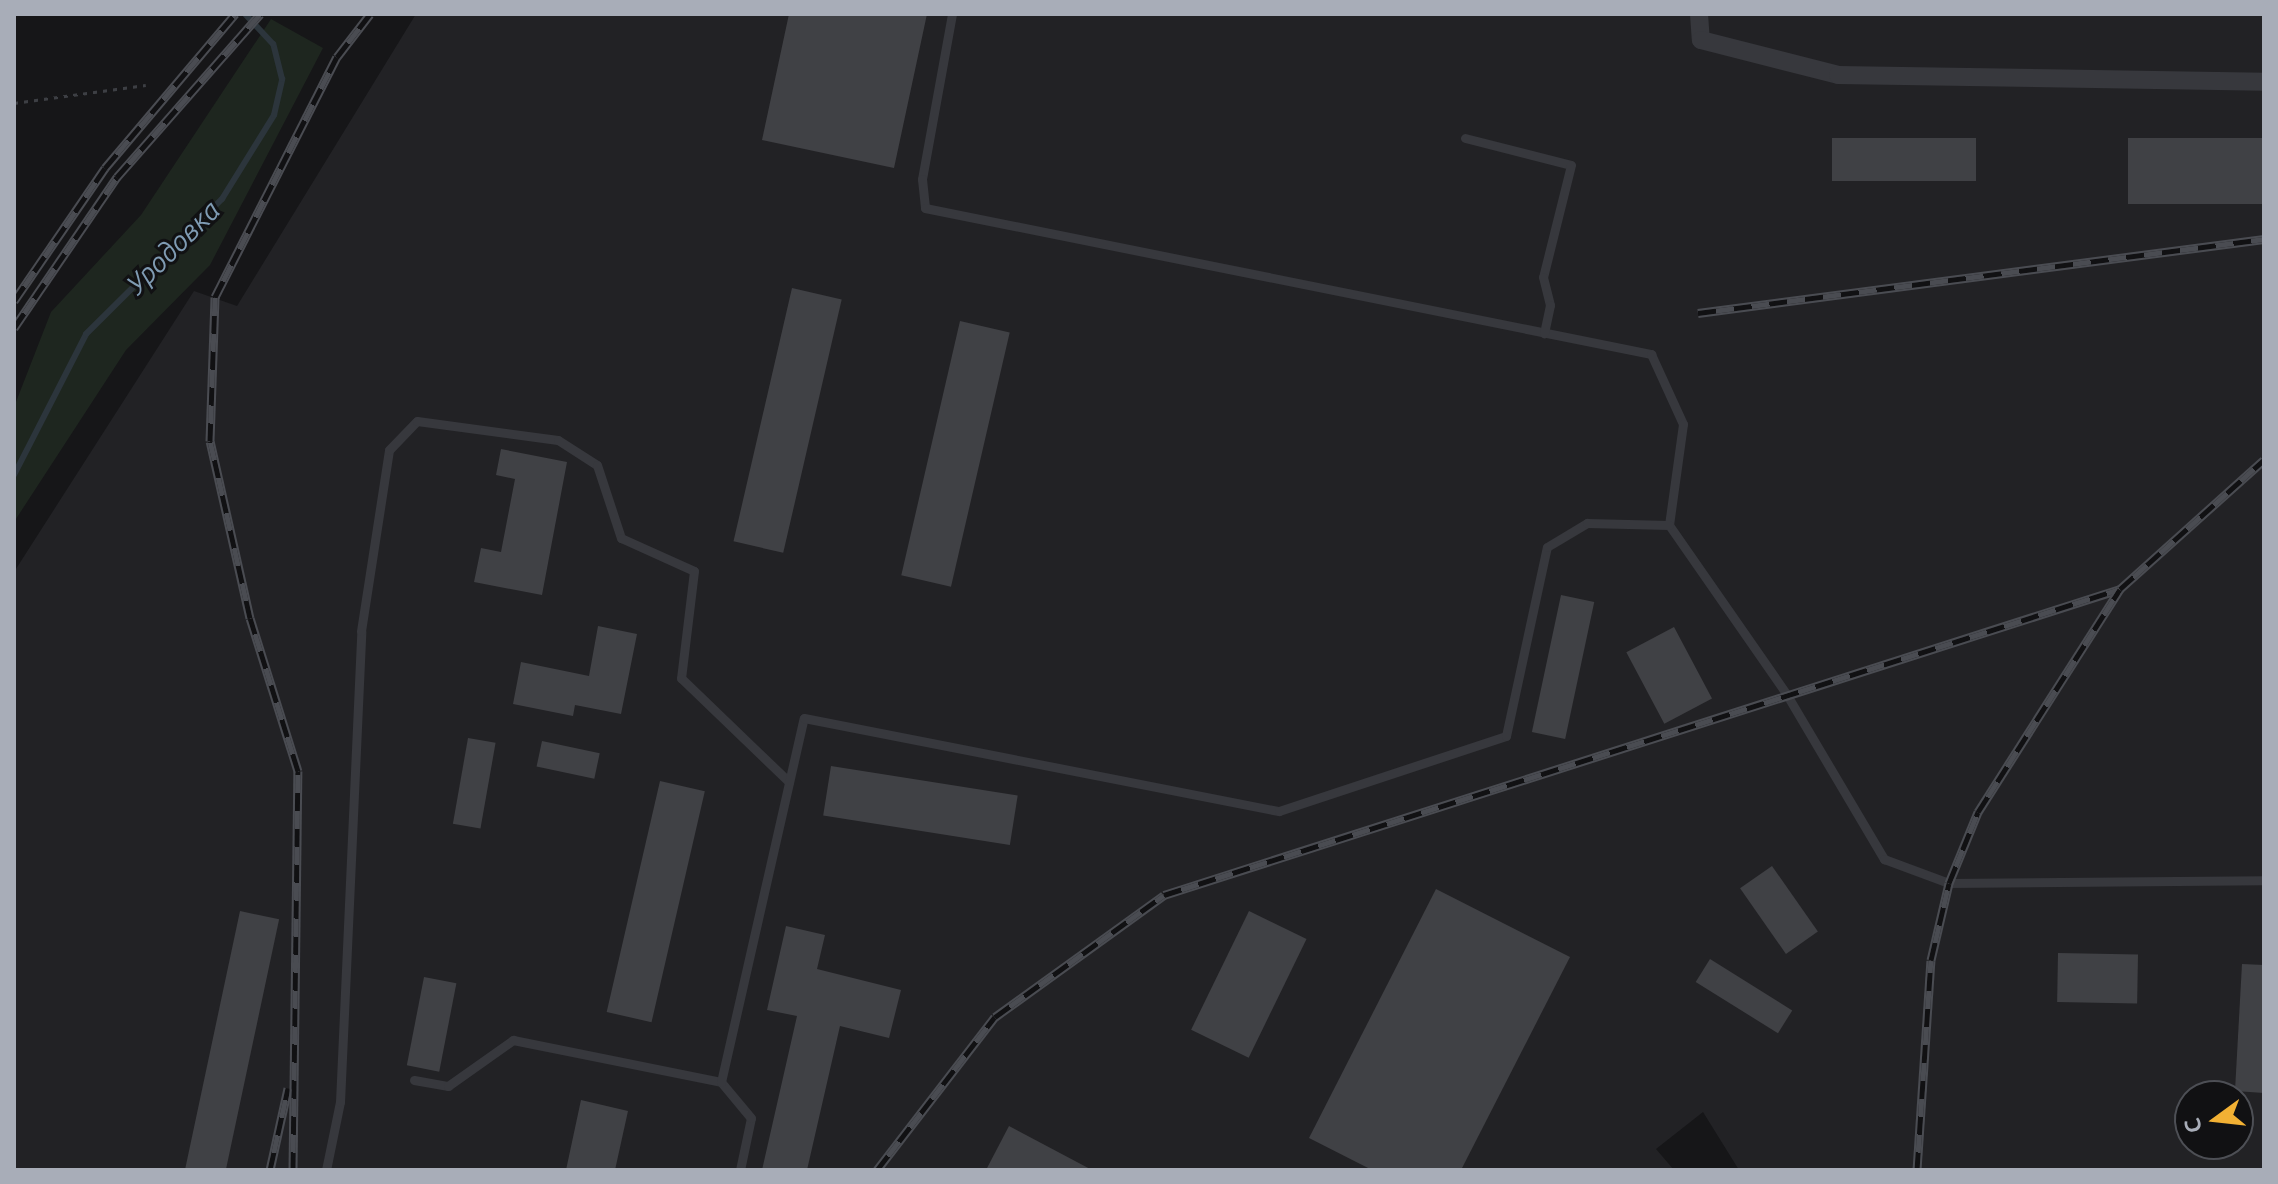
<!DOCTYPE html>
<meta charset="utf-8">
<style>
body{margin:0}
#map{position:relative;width:2278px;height:1184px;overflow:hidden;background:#161618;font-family:Ubuntu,sans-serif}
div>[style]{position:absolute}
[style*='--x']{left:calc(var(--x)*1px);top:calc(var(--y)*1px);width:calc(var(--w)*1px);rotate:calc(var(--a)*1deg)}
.built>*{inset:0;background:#222225}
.green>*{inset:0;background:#1e261f}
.stream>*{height:6px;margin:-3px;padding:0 3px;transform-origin:3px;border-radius:3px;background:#2c353c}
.building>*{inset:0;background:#404145;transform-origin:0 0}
.path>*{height:3px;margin-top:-1.5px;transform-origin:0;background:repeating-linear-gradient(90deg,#3d3f44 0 4px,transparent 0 10px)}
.service>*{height:9px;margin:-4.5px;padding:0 4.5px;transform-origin:4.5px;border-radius:4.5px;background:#37383d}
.minor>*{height:18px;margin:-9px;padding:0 9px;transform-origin:9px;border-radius:9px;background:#37383d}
.rail>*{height:9px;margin-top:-4.5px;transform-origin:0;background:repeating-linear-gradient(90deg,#111113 0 18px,#4a4c52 0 36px);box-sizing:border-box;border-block:2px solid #4a4c52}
span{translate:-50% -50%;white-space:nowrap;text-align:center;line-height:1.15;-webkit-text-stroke:6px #111113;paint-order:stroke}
.water-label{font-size:28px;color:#7f9bb3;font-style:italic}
.frame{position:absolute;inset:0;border:16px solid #a8adb8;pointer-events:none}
.north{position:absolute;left:2174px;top:1080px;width:80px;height:80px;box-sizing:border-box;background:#111113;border:2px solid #4d4f55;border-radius:50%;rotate:255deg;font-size:22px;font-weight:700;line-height:32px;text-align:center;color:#a8adb8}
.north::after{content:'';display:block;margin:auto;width:28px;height:36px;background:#f2b134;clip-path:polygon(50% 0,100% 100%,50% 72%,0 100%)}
</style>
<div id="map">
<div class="built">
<div style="clip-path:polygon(evenodd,416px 14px,2264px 14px,2264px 1170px,1739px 1170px,1703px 1112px,1656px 1149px,1674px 1170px,14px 1170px,14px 572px,194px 291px,237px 306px,416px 14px,2190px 1096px,2238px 1096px,2238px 1144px,2190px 1144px,2190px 1096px)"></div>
</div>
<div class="green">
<div style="clip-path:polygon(271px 19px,323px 48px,210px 265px,126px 350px,14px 522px,14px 407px,51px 312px,141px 215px)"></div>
</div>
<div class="stream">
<div style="--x:14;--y:475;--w:158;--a:-62.9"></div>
<div style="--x:86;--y:334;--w:192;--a:-44.8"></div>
<div style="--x:222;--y:199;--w:99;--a:-58.2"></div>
<div style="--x:274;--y:115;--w:37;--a:-77"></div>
<div style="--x:282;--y:79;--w:36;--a:-104"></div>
<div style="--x:273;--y:44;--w:41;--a:-133"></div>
</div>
<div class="building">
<div style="clip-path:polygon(789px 14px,927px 14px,894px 168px,762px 140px)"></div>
<div style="left:1832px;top:138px;width:144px;height:43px"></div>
<div style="left:2264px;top:138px;width:66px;height:136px;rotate:90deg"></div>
<div style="left:792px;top:288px;width:51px;height:260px;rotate:13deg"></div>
<div style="left:960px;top:321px;width:51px;height:261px;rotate:13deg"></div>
<div style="clip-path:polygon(501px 449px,567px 462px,542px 595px,474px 582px,481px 548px,501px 552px,515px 479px,496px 475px)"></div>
<div style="left:1561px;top:595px;width:34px;height:140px;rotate:12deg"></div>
<div style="clip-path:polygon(598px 626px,637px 634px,621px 714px,575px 705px,573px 716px,513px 704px,521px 662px,589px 676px)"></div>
<div style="left:1674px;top:627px;width:81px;height:54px;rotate:62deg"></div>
<div style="left:468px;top:738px;width:28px;height:87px;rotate:10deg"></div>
<div style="left:542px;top:741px;width:59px;height:26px;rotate:12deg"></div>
<div style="left:831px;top:766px;width:189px;height:50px;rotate:9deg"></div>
<div style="left:660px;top:781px;width:46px;height:237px;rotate:13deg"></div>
<div style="left:1772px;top:866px;width:80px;height:39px;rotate:55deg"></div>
<div style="clip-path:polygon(1436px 889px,1570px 957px,1461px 1170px,1372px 1170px,1309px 1138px)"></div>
<div style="left:240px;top:911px;width:40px;height:265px;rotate:12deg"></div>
<div style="left:1249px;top:911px;width:64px;height:132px;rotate:26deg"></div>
<div style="clip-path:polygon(786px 926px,825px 935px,817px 969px,901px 990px,889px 1038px,840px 1026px,807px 1170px,762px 1170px,797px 1016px,767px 1010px)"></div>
<div style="left:2058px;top:953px;width:80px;height:49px;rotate:1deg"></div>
<div style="left:1710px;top:959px;width:97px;height:27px;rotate:32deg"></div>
<div style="clip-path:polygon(2242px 964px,2264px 965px,2264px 1093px,2235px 1091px)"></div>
<div style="left:424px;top:977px;width:33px;height:90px;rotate:11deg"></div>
<div style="clip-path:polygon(581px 1100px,628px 1111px,615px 1170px,566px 1170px)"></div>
<div style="clip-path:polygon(1009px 1126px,1092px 1170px,986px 1170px)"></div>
</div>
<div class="path">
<div style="--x:14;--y:103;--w:133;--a:-7.8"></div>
</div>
<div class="service">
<div style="--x:952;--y:14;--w:168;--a:100.3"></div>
<div style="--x:922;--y:179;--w:29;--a:84"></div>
<div style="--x:925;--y:208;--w:741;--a:11.37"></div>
<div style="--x:1651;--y:354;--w:77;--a:65.4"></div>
<div style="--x:1683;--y:424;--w:102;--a:97.9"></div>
<div style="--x:1669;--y:525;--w:207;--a:55.2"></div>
<div style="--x:1787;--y:695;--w:191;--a:59.4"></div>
<div style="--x:1884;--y:859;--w:69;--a:20.3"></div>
<div style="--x:1949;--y:883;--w:315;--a:-0.5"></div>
<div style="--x:1465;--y:138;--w:109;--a:14.3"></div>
<div style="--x:1571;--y:165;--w:115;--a:104"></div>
<div style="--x:1543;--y:277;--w:29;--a:76"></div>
<div style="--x:1550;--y:305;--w:29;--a:102"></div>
<div style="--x:414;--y:1080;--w:35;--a:10"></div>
<div style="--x:448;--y:1086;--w:80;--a:-35.3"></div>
<div style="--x:513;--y:1040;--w:212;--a:11.4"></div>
<div style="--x:326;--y:1170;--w:69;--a:-78.4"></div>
<div style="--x:340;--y:1102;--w:471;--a:-87.4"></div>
<div style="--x:361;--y:631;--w:183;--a:-81.2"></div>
<div style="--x:389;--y:450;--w:40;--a:-46"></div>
<div style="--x:417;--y:421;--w:142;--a:7.7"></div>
<div style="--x:558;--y:440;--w:46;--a:32.7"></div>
<div style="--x:597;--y:465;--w:77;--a:71.8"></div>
<div style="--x:621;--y:538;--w:80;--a:24.3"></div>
<div style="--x:694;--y:571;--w:108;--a:96.9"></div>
<div style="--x:681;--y:678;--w:150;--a:43.9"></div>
<div style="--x:740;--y:1170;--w:53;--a:-78.1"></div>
<div style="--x:751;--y:1118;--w:47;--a:-129.8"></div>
<div style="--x:721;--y:1082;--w:373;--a:-77.2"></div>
<div style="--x:804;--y:718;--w:484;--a:11.1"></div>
<div style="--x:1279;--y:811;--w:239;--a:-18.3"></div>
<div style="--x:1506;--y:736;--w:193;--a:-77.8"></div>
<div style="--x:1547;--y:547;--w:47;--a:-31"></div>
<div style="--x:1587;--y:523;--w:82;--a:1.4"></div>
</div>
<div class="minor">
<div style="--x:1699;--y:14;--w:26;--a:86"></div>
<div style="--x:1701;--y:40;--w:141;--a:14.3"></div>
<div style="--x:1838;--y:75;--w:426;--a:0.9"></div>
</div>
<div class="rail">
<div style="--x:14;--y:301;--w:161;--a:-55.6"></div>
<div style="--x:105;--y:168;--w:202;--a:-49.8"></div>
<div style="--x:1698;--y:313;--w:571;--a:-7.45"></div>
<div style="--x:14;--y:328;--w:183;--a:-55.7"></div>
<div style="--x:117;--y:177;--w:217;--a:-48.7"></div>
<div style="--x:270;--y:1170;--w:84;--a:-77.6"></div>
<div style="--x:293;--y:1170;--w:399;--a:-89.3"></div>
<div style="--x:298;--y:771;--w:160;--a:-107.4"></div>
<div style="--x:250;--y:618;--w:181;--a:-102.7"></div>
<div style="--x:210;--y:441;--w:144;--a:-88"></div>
<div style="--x:215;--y:297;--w:269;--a:-63.1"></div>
<div style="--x:337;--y:57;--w:54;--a:-52.5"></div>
<div style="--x:877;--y:1170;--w:193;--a:-52.4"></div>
<div style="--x:995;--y:1017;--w:208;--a:-35.8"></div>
<div style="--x:1164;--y:895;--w:1004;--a:-17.75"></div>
<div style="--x:1917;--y:1170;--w:210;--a:-86.2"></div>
<div style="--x:1931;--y:960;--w:79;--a:-76.8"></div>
<div style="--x:1949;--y:883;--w:77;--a:-67.8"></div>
<div style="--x:1978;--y:812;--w:264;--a:-57.5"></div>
<div style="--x:2120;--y:589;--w:193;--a:-41.9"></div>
</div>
<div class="water-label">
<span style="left:173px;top:247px;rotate:-45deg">Уродовка</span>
</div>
<div class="frame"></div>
<div class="north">С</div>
</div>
